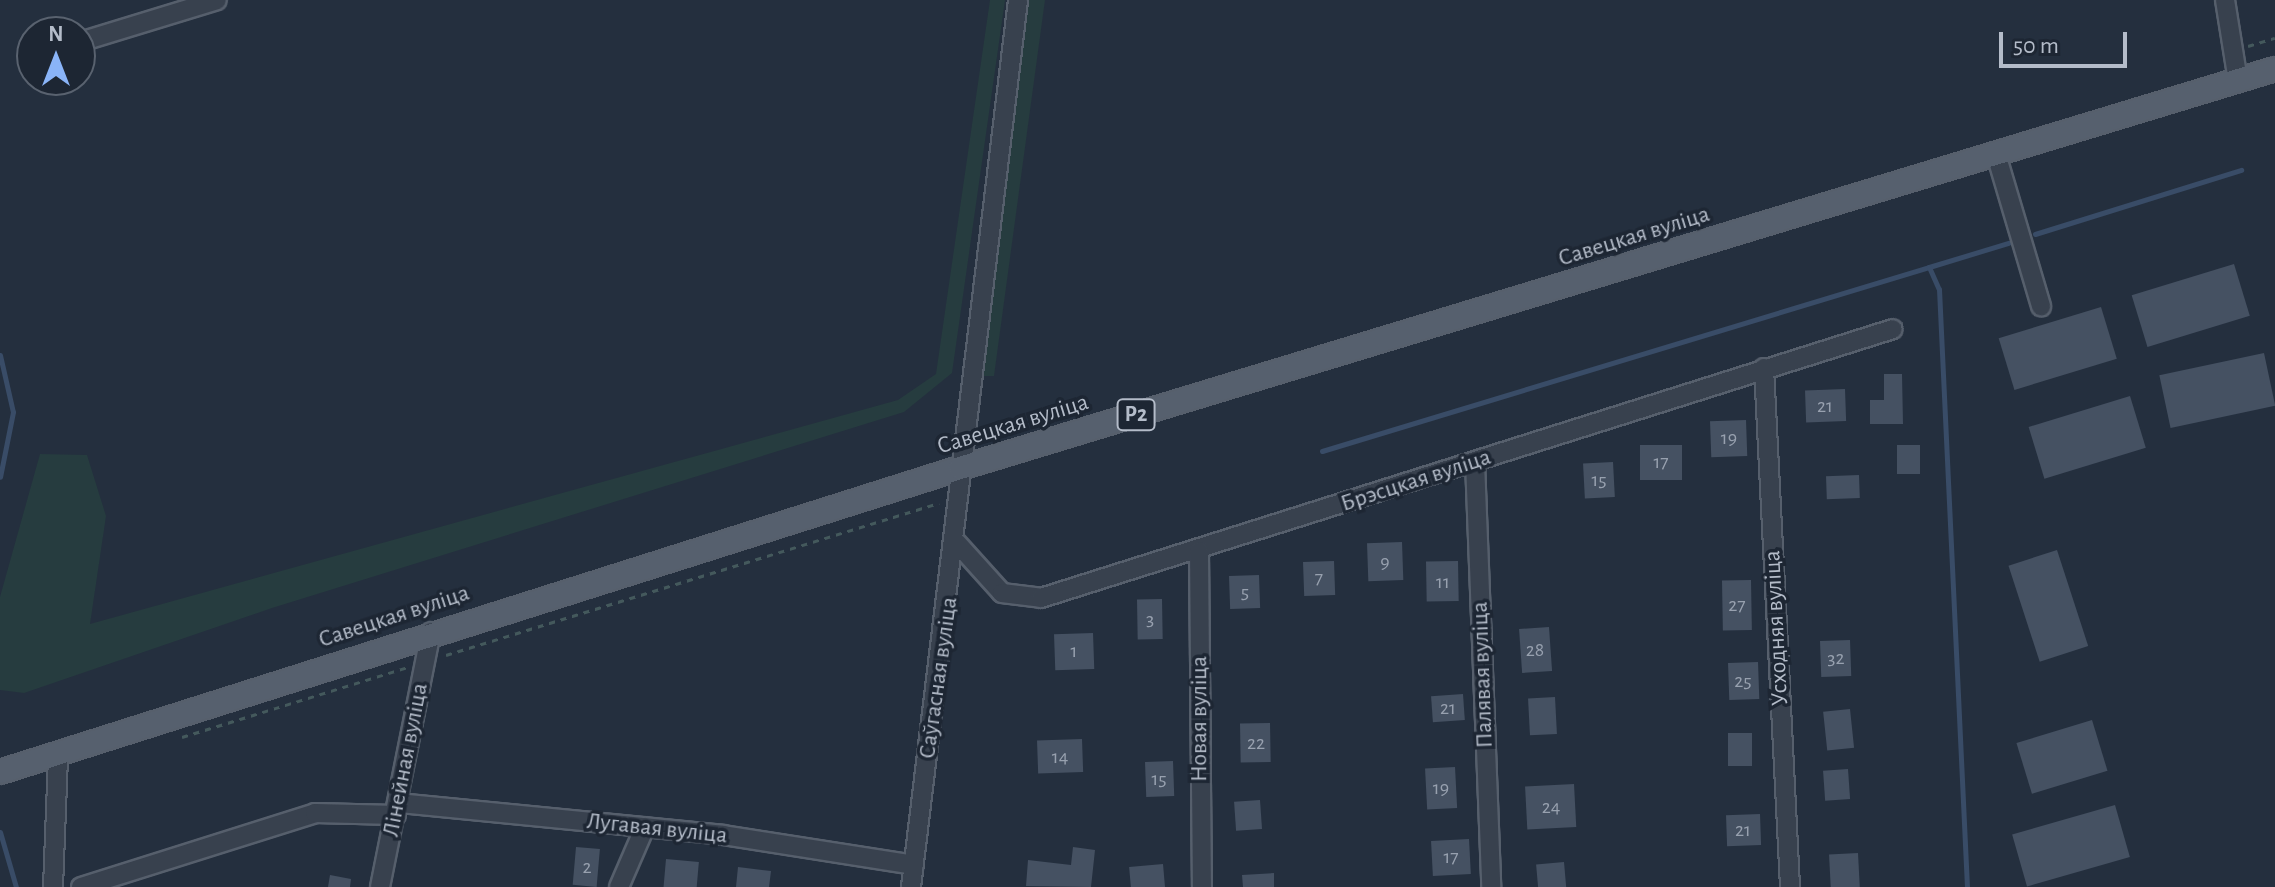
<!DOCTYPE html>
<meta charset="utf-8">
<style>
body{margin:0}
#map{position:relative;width:2275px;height:887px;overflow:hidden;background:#242f3e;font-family:"Alegreya Sans",sans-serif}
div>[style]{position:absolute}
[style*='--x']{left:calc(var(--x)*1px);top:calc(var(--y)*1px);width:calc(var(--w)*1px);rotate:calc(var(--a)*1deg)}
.green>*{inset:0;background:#263c3f}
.stream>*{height:5px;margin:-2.5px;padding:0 2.5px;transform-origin:2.5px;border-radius:2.5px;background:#394c67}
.building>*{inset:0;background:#455162;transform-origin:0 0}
.path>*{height:3px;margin-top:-1.5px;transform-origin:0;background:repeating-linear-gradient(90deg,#44595c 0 6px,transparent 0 12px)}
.roads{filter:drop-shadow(2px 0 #565f6c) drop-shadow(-2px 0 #565f6c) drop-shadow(0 2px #565f6c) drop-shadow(0 -2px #565f6c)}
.minor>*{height:18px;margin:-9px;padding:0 9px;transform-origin:9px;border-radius:9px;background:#38414e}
.major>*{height:22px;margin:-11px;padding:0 11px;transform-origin:11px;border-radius:11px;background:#56606e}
span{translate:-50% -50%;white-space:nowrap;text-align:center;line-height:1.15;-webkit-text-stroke:7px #1d2633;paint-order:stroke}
.number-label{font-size:20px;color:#98a1af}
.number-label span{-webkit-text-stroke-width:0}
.shield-label span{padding:2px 6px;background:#1d2633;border:2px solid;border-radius:6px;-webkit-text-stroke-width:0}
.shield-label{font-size:22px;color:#b4bcc9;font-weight:700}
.street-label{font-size:24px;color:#b4bcc9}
.north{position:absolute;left:16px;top:16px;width:80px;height:80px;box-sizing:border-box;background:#1d2633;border:2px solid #59626f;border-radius:50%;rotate:0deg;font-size:22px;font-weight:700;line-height:32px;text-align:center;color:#b4bcc9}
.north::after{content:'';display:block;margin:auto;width:28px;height:36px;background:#8ab4f8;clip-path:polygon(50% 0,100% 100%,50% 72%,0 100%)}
.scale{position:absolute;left:1999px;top:32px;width:128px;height:36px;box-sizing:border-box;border:4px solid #b4bcc9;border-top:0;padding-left:10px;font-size:24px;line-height:28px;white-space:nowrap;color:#b4bcc9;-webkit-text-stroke:6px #1d2633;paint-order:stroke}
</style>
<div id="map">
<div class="green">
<div style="clip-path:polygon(990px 0,1005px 0,952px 373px,904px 412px,272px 608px,24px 693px,0 690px,0 597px,40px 454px,87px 455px,106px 516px,90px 624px,898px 400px,936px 374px)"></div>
<div style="clip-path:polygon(1027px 0,1045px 0,994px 376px,983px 376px)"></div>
</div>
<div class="stream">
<div style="--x:2035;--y:234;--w:216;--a:-17.3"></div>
<div style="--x:1929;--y:267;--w:83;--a:-16.9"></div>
<div style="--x:0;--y:355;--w:58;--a:77.2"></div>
<div style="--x:13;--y:412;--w:66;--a:101.3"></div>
<div style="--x:1322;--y:451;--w:634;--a:-16.86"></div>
<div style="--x:1929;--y:267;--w:24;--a:66"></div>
<div style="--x:1939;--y:289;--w:599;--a:87.32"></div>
<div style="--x:0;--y:832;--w:57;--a:73.8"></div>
</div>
<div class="building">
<div style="left:2234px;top:264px;width:54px;height:107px;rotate:73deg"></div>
<div style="left:2101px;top:307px;width:54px;height:107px;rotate:73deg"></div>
<div style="left:2264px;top:353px;width:54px;height:107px;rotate:78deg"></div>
<div style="clip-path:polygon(1884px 374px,1902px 374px,1903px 424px,1870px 424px,1870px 400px,1884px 400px)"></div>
<div style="left:1845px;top:389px;width:32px;height:40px;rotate:88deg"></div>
<div style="left:2130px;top:396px;width:54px;height:106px;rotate:73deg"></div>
<div style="left:1746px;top:420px;width:36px;height:36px;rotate:88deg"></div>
<div style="left:1640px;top:445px;width:42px;height:35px"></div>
<div style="left:1897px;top:445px;width:23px;height:29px"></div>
<div style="left:1613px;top:462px;width:35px;height:30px;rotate:87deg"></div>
<div style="left:1859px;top:475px;width:23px;height:33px;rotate:88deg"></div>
<div style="left:1402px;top:542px;width:38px;height:35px;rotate:88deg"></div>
<div style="left:2057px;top:550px;width:101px;height:51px;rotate:72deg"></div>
<div style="left:1334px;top:561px;width:34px;height:31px;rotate:88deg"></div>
<div style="left:1458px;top:561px;width:40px;height:32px;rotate:89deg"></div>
<div style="left:1259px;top:575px;width:33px;height:30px;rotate:88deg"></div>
<div style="left:1751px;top:580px;width:50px;height:29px;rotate:89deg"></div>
<div style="left:1162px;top:599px;width:40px;height:25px;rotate:89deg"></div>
<div style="left:1549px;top:627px;width:44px;height:30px;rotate:86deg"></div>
<div style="left:1093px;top:633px;width:36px;height:39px;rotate:88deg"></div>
<div style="left:1850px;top:640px;width:36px;height:30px;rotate:88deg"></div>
<div style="left:1758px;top:662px;width:37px;height:30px;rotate:88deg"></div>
<div style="left:1463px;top:694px;width:26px;height:32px;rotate:86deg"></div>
<div style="left:1555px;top:697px;width:37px;height:27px;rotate:87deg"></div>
<div style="left:1850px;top:709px;width:39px;height:27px;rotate:84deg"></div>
<div style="left:2092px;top:720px;width:53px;height:79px;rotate:73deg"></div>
<div style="left:1270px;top:723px;width:39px;height:30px;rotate:89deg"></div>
<div style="left:1728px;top:733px;width:24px;height:33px"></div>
<div style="left:1082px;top:739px;width:33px;height:45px;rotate:88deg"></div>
<div style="left:1173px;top:761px;width:35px;height:28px;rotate:88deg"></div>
<div style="left:1455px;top:767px;width:41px;height:30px;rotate:87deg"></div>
<div style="left:1848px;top:769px;width:30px;height:25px;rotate:86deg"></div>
<div style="left:1574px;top:784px;width:43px;height:49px;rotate:87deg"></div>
<div style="left:1260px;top:800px;width:29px;height:26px;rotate:86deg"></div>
<div style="left:2115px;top:805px;width:54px;height:107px;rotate:74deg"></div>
<div style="left:1760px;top:814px;width:31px;height:34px;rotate:88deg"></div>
<div style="left:1469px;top:839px;width:35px;height:38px;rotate:87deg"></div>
<div style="left:576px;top:847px;width:24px;height:38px;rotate:5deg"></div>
<div style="clip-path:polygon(1073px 847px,1095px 850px,1091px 887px,1026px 886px,1028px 860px,1071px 865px)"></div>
<div style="left:1858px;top:853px;width:34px;height:29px;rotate:87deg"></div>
<div style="left:666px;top:859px;width:33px;height:28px;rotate:5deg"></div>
<div style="left:1564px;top:862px;width:25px;height:28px;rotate:85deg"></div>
<div style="left:1163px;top:864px;width:23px;height:34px;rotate:85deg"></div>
<div style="clip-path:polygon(738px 867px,771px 871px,769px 887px,736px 887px)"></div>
<div style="clip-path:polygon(1274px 873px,1274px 887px,1243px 887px,1242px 875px)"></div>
<div style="clip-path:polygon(330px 875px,351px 879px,350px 887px,328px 887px)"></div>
</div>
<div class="path">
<div style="--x:2248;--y:46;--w:28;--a:-17"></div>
<div style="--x:446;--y:655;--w:516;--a:-17.14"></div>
<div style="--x:182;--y:737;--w:237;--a:-17.2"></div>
</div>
<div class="roads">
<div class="minor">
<div style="--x:2225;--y:0;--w:82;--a:80.9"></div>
<div style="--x:80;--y:42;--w:143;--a:-17"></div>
<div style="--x:1996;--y:154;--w:159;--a:73.5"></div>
<div style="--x:1764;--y:368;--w:520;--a:87.13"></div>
<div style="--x:1475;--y:462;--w:425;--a:87.8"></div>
<div style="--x:957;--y:543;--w:67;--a:48"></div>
<div style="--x:1002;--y:593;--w:39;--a:7"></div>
<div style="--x:1041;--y:598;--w:893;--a:-17.52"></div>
<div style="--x:1199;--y:551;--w:336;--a:89.5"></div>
<div style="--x:399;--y:803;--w:326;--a:5.6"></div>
<div style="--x:723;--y:835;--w:193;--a:8.9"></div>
<div style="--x:53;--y:887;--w:133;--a:-87.8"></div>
<div style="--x:81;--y:887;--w:245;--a:-17.5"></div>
<div style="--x:315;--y:813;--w:81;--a:1.4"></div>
<div style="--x:380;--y:887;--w:260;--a:-78.7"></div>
<div style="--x:619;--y:887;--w:65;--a:-66.6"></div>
<div style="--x:911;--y:887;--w:893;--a:-83.12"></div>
</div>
<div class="major">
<div style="--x:0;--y:772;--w:1007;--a:-17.57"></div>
<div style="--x:960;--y:468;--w:1374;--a:-16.88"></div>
</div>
</div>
<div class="number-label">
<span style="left:1825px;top:406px">21</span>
<span style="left:1729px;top:438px">19</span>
<span style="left:1661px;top:462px">17</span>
<span style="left:1599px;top:480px">15</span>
<span style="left:1385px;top:562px">9</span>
<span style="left:1319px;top:578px">7</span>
<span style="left:1443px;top:582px">11</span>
<span style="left:1245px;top:592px">5</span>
<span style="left:1737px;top:605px">27</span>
<span style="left:1150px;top:619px">3</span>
<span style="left:1535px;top:650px">28</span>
<span style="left:1074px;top:651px">1</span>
<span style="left:1836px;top:658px">32</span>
<span style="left:1743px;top:681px">25</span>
<span style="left:1448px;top:708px">21</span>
<span style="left:1256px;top:743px">22</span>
<span style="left:1060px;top:757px">14</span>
<span style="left:1159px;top:779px">15</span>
<span style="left:1441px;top:788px">19</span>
<span style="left:1551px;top:807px">24</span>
<span style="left:1743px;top:830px">21</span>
<span style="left:1451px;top:857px">17</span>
<span style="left:587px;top:867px">2</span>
</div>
<div class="shield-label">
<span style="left:1136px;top:415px">Р2</span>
</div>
<div class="street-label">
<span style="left:1634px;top:237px;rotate:-17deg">Савецкая вуліца</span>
<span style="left:1013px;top:425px;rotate:-17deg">Савецкая вуліца</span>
<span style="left:1416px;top:481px;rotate:-18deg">Брэсцкая вуліца</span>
<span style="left:394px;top:617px;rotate:-18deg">Савецкая вуліца</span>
<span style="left:1777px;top:628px;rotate:-93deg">Усходняя вуліца</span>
<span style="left:1483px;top:675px;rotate:-92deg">Палявая вуліца</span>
<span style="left:939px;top:678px;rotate:-82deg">Саўгасная вуліца</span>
<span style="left:1200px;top:719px;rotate:-90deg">Новая вуліца</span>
<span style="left:406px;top:760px;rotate:-79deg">Лінейная вуліца</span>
<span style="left:657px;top:829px;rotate:6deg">Лугавая вуліца</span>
</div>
<div class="north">N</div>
<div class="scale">50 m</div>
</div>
